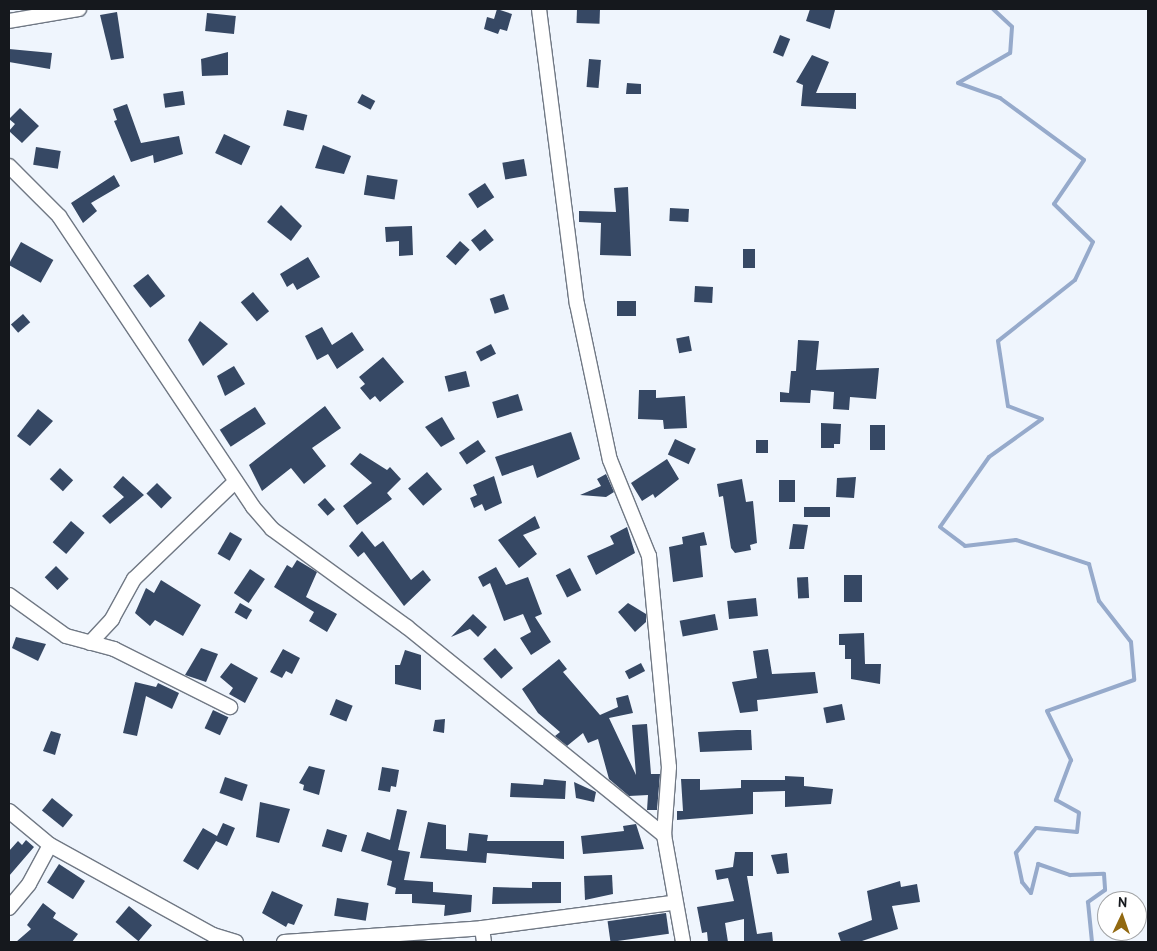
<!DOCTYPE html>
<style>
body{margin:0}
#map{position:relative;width:1157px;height:951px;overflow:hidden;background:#eff5fd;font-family:"PT Sans",sans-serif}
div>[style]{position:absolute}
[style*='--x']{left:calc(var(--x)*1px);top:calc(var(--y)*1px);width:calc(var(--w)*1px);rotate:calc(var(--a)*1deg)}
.stream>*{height:4px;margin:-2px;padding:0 2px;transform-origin:2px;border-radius:2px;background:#96aacb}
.building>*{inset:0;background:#364864;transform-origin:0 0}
.roads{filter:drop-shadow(1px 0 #707884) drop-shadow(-1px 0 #707884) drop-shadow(0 1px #707884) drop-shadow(0 -1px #707884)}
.minor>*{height:14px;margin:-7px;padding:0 7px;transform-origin:7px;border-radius:7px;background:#fff}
span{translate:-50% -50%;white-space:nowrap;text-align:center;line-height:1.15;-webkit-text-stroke:5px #fff;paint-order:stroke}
.frame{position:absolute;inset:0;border:10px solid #15181d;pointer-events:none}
.north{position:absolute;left:1097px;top:891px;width:50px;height:50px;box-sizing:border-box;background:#fff;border:1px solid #a1a3a5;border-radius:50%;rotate:3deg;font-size:14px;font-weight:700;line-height:20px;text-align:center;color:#15181d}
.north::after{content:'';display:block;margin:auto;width:18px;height:22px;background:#926911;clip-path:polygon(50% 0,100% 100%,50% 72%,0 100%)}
</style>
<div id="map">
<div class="stream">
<div style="--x:993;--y:9;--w:26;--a:43"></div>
<div style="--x:1012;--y:27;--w:26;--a:94"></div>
<div style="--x:1010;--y:53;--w:60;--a:150"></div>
<div style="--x:958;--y:83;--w:45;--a:19.7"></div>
<div style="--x:1000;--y:98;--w:104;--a:36.4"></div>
<div style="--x:1084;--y:160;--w:53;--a:124.3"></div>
<div style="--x:1054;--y:204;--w:54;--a:44.3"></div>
<div style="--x:1093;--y:242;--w:42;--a:115.3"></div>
<div style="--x:1075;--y:280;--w:98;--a:141.6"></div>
<div style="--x:998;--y:341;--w:66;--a:81.3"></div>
<div style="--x:1008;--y:406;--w:36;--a:21"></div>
<div style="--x:1042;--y:419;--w:65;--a:144.4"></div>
<div style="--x:989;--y:457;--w:85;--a:125"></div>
<div style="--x:940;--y:527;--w:31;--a:37"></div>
<div style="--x:965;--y:546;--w:51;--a:-6.7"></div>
<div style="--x:1016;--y:540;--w:77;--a:18.2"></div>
<div style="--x:1089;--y:564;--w:38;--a:75"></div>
<div style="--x:1099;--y:601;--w:52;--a:52"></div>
<div style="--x:1131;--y:642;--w:38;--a:85"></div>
<div style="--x:1134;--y:680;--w:92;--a:160.4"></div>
<div style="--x:1047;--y:711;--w:55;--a:63.9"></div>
<div style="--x:1071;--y:760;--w:43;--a:110.6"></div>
<div style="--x:1056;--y:800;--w:26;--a:29"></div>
<div style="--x:1079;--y:813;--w:19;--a:96"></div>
<div style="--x:1077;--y:832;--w:41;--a:-174.4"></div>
<div style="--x:1036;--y:828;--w:32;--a:129"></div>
<div style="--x:1016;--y:853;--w:30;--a:78"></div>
<div style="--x:1022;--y:882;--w:14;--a:51"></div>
<div style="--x:1031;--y:893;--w:30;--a:-76"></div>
<div style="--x:1038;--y:864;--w:34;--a:19"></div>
<div style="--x:1070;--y:875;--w:34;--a:-2"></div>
<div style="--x:1104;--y:874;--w:16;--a:86"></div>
<div style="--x:1105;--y:890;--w:21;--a:145"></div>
<div style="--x:1088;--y:902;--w:40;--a:84.3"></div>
</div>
<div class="building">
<div style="clip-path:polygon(497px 9px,512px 14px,507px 31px,500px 29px,498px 34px,484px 29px,487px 17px,494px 19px)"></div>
<div style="left:577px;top:9px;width:23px;height:14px;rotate:2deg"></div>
<div style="clip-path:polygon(810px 9px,835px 10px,830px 29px,806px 21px)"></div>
<div style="clip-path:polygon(117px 12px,124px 58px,111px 60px,100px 15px)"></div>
<div style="left:207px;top:13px;width:29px;height:18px;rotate:6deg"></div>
<div style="left:780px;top:35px;width:11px;height:19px;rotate:22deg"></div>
<div style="clip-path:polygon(9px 49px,52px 53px,50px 69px,9px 62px)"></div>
<div style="clip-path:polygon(228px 52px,228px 75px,202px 76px,201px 59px)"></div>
<div style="clip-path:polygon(812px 55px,829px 62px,816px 93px,856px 93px,856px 109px,801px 106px,803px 85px,796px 82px)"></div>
<div style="left:589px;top:59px;width:12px;height:28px;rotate:5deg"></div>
<div style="clip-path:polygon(627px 83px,641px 84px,641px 94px,626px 94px)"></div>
<div style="left:183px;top:91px;width:14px;height:20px;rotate:82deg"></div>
<div style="left:362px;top:94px;width:15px;height:10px;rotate:28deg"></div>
<div style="clip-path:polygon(127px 104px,141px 143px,179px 136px,183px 154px,154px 163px,153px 155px,131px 162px,114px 121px,117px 120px,113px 109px)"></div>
<div style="clip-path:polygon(20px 108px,39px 126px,22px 143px,9px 131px,15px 124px,9px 119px)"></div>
<div style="left:287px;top:110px;width:21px;height:16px;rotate:14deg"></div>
<div style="left:224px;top:134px;width:29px;height:21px;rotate:25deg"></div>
<div style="clip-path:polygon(323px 145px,351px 156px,344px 174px,315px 168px)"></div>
<div style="left:36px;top:147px;width:25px;height:18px;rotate:9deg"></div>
<div style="left:524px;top:159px;width:17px;height:22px;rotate:80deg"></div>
<div style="clip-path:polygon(114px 175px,120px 186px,91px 203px,97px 211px,83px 223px,71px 203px)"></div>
<div style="left:367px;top:175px;width:31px;height:20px;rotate:9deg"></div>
<div style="left:485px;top:183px;width:17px;height:20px;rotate:57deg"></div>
<div style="clip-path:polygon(628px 187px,631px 256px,600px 255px,601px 223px,579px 222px,579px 211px,616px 212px,614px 188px)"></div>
<div style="clip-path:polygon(281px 205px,302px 226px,291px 241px,267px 222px)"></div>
<div style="left:670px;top:208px;width:19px;height:13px;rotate:3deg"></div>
<div style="clip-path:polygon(412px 226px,413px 255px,399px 256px,399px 241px,386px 242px,385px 227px)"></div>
<div style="left:485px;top:229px;width:14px;height:18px;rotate:51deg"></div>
<div style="left:460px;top:241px;width:13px;height:21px;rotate:42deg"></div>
<div style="left:21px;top:242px;width:37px;height:26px;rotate:29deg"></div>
<div style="left:743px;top:249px;width:12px;height:19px"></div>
<div style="clip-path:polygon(308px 257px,320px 277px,297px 290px,293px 283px,287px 287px,280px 274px)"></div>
<div style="left:148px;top:274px;width:28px;height:19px;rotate:52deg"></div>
<div style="left:695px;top:286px;width:18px;height:16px;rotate:3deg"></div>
<div style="left:253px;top:292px;width:25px;height:16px;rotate:50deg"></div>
<div style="left:504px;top:294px;width:16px;height:15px;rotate:72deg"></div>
<div style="left:617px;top:301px;width:19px;height:15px"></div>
<div style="left:23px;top:314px;width:11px;height:16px;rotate:49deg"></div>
<div style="clip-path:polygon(200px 321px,228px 344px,203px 366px,188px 340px)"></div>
<div style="clip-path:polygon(322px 327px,332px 345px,352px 332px,364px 350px,337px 369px,328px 354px,317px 360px,305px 336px)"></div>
<div style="left:689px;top:336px;width:15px;height:13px;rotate:79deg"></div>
<div style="clip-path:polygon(798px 340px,819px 341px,816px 370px,879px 368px,876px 399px,850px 397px,849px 410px,833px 409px,834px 392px,811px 390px,810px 403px,780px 402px,780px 392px,789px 393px,791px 371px,796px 371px)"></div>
<div style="left:491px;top:344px;width:11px;height:17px;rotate:63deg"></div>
<div style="clip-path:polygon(383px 357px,404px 382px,380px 402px,375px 396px,370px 400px,360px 388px,365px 384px,359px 377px)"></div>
<div style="clip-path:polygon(234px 366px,245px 384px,225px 396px,217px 376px)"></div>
<div style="left:466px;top:371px;width:16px;height:22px;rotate:76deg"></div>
<div style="clip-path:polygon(639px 390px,656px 390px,656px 398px,685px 396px,687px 428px,664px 429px,663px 420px,638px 419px)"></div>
<div style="left:518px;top:394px;width:17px;height:27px;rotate:73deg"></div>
<div style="clip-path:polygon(325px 406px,341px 428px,312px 448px,326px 466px,304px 484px,291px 468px,262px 491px,249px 465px)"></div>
<div style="left:255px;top:407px;width:20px;height:42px;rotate:57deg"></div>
<div style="clip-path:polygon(38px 409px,53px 421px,30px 446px,17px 436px)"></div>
<div style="clip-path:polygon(442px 417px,455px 439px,441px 447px,425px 427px)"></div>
<div style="clip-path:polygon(821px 423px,841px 424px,840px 444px,834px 444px,834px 448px,821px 448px)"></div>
<div style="left:870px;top:425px;width:15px;height:25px"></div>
<div style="clip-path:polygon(571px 432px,580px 459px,537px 478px,533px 465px,502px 476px,495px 457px)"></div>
<div style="left:675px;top:439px;width:23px;height:17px;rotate:25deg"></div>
<div style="left:478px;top:440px;width:14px;height:23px;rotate:56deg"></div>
<div style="left:756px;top:440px;width:12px;height:13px"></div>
<div style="clip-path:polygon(360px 453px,387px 470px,390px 467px,401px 479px,387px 493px,392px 499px,357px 525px,343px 506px,372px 483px,350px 464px)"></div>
<div style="clip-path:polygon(667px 459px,679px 479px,655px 498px,653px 494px,642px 501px,631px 483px)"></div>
<div style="left:60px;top:468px;width:18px;height:15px;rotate:43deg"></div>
<div style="left:427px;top:472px;width:23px;height:25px;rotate:49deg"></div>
<div style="clip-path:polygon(606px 474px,614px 492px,606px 497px,580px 495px,601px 486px,597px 479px)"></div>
<div style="clip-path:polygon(123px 476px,144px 495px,110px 524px,102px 516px,124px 497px,113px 487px)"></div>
<div style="clip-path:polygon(494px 476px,502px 503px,485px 511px,482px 504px,474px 508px,470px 498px,477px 495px,473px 485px)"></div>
<div style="clip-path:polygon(856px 477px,854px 498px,836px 497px,837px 478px)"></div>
<div style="clip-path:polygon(742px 479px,746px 502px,753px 501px,757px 543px,750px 545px,751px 550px,735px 553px,731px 548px,723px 496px,719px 497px,717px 484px)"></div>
<div style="left:779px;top:480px;width:16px;height:22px"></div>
<div style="left:157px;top:483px;width:21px;height:15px;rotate:45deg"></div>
<div style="left:325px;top:498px;width:15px;height:10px;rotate:48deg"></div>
<div style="left:804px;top:507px;width:26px;height:10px"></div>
<div style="clip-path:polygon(535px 516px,540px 528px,523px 535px,537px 554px,519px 568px,498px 540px)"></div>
<div style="left:71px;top:521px;width:18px;height:28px;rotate:41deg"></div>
<div style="clip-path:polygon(793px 524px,808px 525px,804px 549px,789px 549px)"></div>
<div style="clip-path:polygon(627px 527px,635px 553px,596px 575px,587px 556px,614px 544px,610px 536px)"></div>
<div style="clip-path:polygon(362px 531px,375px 547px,383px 541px,411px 580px,423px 570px,431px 580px,404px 606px,364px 552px,358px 557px,349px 546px)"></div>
<div style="left:230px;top:532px;width:14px;height:25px;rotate:30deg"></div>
<div style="clip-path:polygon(704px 532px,707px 545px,700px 546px,703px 577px,673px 582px,669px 547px,683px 544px,682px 537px)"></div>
<div style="clip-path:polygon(297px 560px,317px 572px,306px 597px,337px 614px,327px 632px,309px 621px,314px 612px,274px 587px,287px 565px,292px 568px)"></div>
<div style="left:56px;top:566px;width:18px;height:16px;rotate:45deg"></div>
<div style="clip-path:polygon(496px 567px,506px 585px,528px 577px,542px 614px,535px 617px,551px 642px,531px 655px,520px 638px,531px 632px,523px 614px,504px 621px,490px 583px,483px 587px,478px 577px)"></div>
<div style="left:570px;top:568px;width:25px;height:16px;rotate:63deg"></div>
<div style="left:250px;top:569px;width:18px;height:29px;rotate:34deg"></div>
<div style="left:844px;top:575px;width:18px;height:27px"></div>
<div style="left:808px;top:577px;width:21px;height:11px;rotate:87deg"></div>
<div style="clip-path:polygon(161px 580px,201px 605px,183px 636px,155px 620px,150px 626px,135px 613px,146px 588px,154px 593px)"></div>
<div style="left:756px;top:598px;width:18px;height:29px;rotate:84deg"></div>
<div style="left:240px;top:603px;width:14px;height:11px;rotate:30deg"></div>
<div style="clip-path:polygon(628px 603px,646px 614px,646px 622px,635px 632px,618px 612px)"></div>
<div style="clip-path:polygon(473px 614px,487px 627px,478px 637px,470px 629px,451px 637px)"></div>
<div style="left:715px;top:614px;width:16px;height:36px;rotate:79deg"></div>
<div style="clip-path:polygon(864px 633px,865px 664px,881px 664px,880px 684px,851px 679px,851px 659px,845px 659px,845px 645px,839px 645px,839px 634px)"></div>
<div style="clip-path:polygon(16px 637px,46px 644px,38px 661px,12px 648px)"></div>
<div style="clip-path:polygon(201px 648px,218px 654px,206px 682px,185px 675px)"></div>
<div style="left:495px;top:648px;width:27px;height:16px;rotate:48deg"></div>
<div style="clip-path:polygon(283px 649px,300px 658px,292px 674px,286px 671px,282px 678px,270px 672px)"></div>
<div style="clip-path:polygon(768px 649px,772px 674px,815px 672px,818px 693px,757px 700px,758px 711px,740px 713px,732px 682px,757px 678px,753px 651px)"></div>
<div style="clip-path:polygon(405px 650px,421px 655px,421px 690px,395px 684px,395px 665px,400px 665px)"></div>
<div style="clip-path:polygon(559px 659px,567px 669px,563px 672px,600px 715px,618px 707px,616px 698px,628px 695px,633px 713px,609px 718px,636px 775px,632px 725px,647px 724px,651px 774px,660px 774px,657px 810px,647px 810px,648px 795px,629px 796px,609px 779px,598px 739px,588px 743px,583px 733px,567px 746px,555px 736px,560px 732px,538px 713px,522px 689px)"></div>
<div style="clip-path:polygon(231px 663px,258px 678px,245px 703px,229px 694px,233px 688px,220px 677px)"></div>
<div style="left:641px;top:663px;width:9px;height:18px;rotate:63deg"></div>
<div style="clip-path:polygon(135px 682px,156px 687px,158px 683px,179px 693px,172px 709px,146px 696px,137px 736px,123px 733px)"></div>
<div style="left:336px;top:699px;width:18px;height:17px;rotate:22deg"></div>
<div style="left:842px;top:704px;width:16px;height:19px;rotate:79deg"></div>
<div style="left:213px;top:710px;width:17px;height:20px;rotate:25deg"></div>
<div style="clip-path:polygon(445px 719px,444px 733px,433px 731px,435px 720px)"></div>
<div style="clip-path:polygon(737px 730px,751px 730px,752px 750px,700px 752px,698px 732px)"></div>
<div style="clip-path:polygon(51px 731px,61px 734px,55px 755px,43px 751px)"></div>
<div style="clip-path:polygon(309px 766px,325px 770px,319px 795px,303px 790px,304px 785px,299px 783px)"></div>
<div style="clip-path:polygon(382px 767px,399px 770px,396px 787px,391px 786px,390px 792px,378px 790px)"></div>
<div style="clip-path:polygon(785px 776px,804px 777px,804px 786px,833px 789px,831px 804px,785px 807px,785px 791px,753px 792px,753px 814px,677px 820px,677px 811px,683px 811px,681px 779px,700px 779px,700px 790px,741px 788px,741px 780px,785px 780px)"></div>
<div style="left:225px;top:777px;width:24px;height:17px;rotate:19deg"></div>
<div style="clip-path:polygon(544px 779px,566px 781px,565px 799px,510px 797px,511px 783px,543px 785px)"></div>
<div style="clip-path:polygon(574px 782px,596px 792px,594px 802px,576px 798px)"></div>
<div style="left:52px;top:798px;width:27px;height:16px;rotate:39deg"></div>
<div style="clip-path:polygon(260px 802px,290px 809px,279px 843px,256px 837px)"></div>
<div style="clip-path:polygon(397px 809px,407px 811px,398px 850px,410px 852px,404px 880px,433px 882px,433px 892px,472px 895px,471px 912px,444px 916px,445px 905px,412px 903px,412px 894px,395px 894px,396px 888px,387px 885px,392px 861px,361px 851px,367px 832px,390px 840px)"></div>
<div style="clip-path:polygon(428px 822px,446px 825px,446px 849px,467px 851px,469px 833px,488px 835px,487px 841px,564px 841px,564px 859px,487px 853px,486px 863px,420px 858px)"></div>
<div style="clip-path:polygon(223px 823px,235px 828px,227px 846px,216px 841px,198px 870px,183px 861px,203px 828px,217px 836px)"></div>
<div style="clip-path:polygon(636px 824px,644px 849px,583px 854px,581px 836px,624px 831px,623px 826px)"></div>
<div style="left:327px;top:829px;width:21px;height:18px;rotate:17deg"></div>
<div style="clip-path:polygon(26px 840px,34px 847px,9px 876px,9px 851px,18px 841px,22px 845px)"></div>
<div style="clip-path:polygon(735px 852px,753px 852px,753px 876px,747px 876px,757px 934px,772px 932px,773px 942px,744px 942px,744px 919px,725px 923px,728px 942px,708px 942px,707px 932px,702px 933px,697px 907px,734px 901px,728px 878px,717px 880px,715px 870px,733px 867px)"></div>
<div style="clip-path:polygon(787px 853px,789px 873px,777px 874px,771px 855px)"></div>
<div style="left:59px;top:864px;width:31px;height:22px;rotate:33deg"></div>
<div style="clip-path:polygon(612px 875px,613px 894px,585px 900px,584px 876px)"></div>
<div style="clip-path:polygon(900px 881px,901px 887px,917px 884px,920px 902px,892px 906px,898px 929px,859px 942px,841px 942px,838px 933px,872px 920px,867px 891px)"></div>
<div style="clip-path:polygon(532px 882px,561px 882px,561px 903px,492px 904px,493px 887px,532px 888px)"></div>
<div style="clip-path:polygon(272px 891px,303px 905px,294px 925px,288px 923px,286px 927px,262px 913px)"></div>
<div style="left:337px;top:898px;width:32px;height:18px;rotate:9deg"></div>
<div style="clip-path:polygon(43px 903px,56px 913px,53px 918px,78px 934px,72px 942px,16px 942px,31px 929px,27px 925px)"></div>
<div style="left:129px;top:906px;width:30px;height:21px;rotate:40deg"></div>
<div style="left:666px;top:913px;width:21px;height:59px;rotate:82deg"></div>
</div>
<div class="roads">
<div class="minor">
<div style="--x:539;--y:9;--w:297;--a:82.7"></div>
<div style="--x:577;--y:304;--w:159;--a:78.1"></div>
<div style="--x:610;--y:460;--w:104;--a:67.9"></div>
<div style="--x:649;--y:556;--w:212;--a:84.6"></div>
<div style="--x:669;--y:767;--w:68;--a:94.2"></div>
<div style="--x:664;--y:835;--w:109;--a:79.9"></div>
<div style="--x:9;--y:21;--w:71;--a:-9.7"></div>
<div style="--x:9;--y:166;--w:71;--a:45"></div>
<div style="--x:59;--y:216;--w:350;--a:56.3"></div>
<div style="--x:253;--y:507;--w:29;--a:49"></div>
<div style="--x:272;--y:529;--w:167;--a:36"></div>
<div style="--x:407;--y:627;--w:331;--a:39"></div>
<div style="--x:9;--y:595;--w:70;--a:35.7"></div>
<div style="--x:66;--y:636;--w:50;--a:15.2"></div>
<div style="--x:114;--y:649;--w:130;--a:26.6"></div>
<div style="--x:90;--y:643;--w:33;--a:-47"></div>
<div style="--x:112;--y:619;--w:46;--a:-61.2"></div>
<div style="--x:134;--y:579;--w:141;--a:-43.9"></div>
<div style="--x:9;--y:811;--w:53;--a:39.7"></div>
<div style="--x:50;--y:845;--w:186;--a:28.9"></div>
<div style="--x:213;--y:935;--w:24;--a:17"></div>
<div style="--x:9;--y:908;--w:31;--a:-50"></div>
<div style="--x:29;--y:884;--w:44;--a:-61.7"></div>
<div style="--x:482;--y:928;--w:14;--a:82"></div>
<div style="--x:284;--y:942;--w:198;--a:-4"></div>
<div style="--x:482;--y:928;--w:193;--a:-7.5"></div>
</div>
</div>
<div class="frame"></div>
<div class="north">N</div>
</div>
